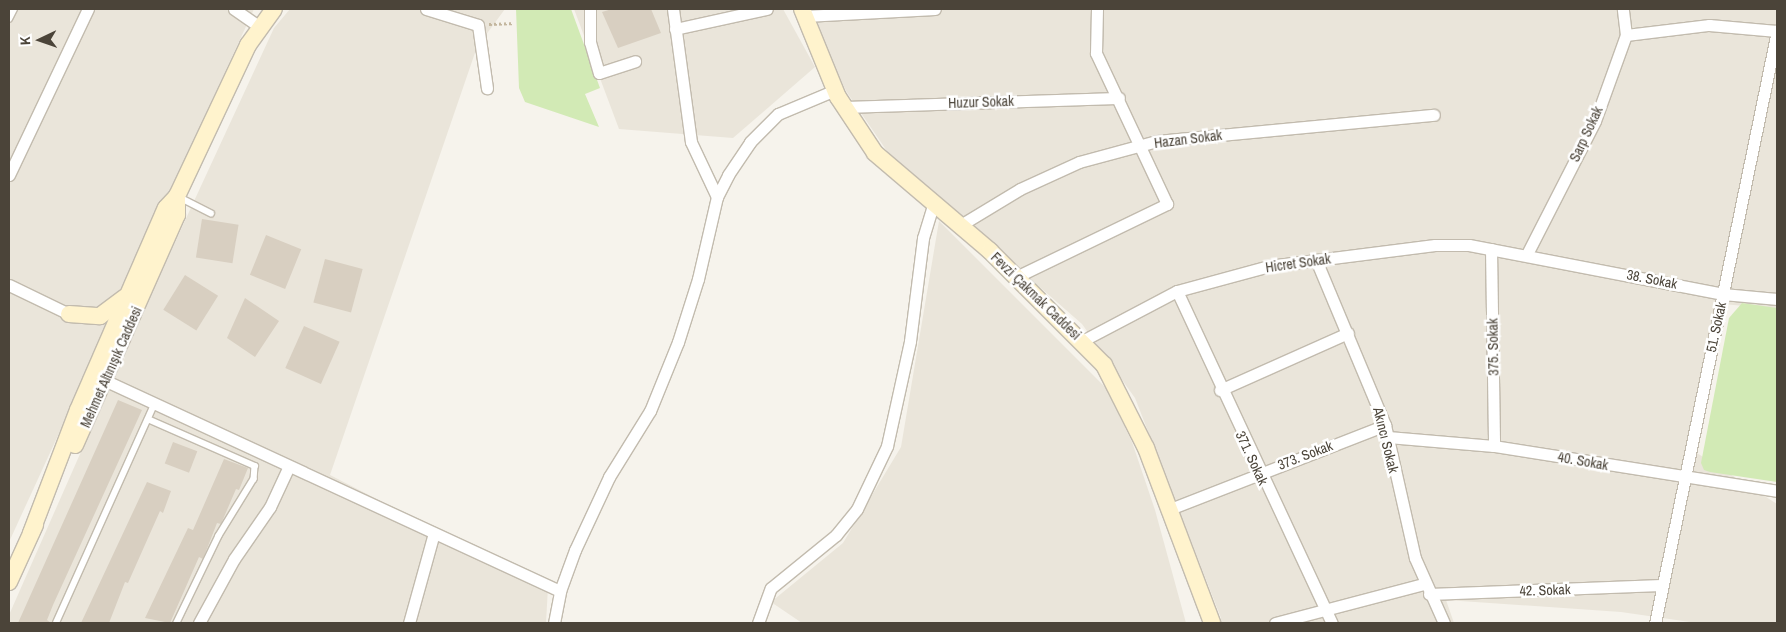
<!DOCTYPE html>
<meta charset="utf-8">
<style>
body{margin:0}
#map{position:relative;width:1786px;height:632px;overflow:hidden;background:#f6f3ec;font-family:"Archivo Narrow",sans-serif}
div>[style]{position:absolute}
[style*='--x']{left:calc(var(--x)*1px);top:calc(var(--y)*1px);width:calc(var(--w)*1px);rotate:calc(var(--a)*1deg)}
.residential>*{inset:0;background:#eae5da}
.green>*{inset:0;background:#d2eab5}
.building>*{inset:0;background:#d8cfc1;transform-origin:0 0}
.path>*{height:2.5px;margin-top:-1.25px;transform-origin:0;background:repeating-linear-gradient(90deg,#c4b79f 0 2.5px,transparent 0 5px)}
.roads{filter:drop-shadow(1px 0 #c2bbae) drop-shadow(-1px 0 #c2bbae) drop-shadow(0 1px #c2bbae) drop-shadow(0 -1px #c2bbae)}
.lane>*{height:5.5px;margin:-2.75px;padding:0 2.75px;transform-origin:2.75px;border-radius:2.75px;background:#fff}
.street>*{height:11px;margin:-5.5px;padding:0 5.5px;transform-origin:5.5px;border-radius:5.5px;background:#fff}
.secondary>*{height:16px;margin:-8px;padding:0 8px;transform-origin:8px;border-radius:8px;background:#fff3cd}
span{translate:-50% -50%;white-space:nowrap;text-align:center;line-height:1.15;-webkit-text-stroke:5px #fff;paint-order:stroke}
.street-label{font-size:14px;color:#4b4439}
.frame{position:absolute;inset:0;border:10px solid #4b4439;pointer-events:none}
.north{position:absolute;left:15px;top:15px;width:50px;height:50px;-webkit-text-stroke:4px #fff;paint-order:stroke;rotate:267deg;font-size:14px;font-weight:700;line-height:20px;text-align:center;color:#4b4439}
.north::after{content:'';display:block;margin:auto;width:18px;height:22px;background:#4b4439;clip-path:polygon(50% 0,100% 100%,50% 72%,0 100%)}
</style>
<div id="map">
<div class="residential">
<div style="clip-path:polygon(9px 9px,254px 9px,9px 542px)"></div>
<div style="clip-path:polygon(290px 9px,505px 9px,477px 47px,330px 475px,548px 587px,546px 623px,9px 623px,9px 615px,140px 318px,274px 28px)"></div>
<div style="clip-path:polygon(574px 9px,783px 9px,815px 67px,733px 138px,619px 129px)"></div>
<div style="clip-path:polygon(807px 9px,1777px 9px,1777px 309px,1723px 304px,1689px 448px,1777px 504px,1777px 623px,1697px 623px,1621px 612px,1446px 600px,1454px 623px,1217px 623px,1221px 618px,1135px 398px,1082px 324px,891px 157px,846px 91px)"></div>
<div style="clip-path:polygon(939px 221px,1106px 388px,1132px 442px,1155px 510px,1186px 623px,802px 623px,771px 602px,843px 543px,901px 447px)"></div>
</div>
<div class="green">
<div style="clip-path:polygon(516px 9px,571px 9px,600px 88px,585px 94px,599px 127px,525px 102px,519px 88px)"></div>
<div style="clip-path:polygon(1742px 303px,1777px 308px,1777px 482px,1710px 472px,1704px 470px,1701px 463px,1729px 318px)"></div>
</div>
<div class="building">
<div style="clip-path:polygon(612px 9px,651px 9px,661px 33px,618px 48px,602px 12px)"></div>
<div style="left:202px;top:219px;width:37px;height:39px;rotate:9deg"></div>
<div style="left:266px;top:235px;width:38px;height:43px;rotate:22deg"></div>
<div style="left:325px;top:259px;width:39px;height:45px;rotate:15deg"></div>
<div style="left:185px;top:275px;width:39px;height:41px;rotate:32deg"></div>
<div style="clip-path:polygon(245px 298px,279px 321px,255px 357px,227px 338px)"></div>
<div style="left:304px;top:326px;width:39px;height:46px;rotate:24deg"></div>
<div style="clip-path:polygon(118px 400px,142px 410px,53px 605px,47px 620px,51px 623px,18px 623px)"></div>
<div style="left:173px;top:442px;width:26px;height:23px;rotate:21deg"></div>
<div style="clip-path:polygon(224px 459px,248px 468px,239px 490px,236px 489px,221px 524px,217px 523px,203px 559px,199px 557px,170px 623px,145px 618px,188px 528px,193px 530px)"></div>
<div style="clip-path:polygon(147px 482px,171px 491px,163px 513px,160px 511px,128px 583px,125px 582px,109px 623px,81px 623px)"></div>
</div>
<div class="path">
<div style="--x:489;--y:24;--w:25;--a:-2"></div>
</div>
<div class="roads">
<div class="lane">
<div style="--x:9;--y:19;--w:11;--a:-63"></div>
<div style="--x:179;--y:197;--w:36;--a:27"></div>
<div style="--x:148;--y:419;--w:117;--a:23.7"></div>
<div style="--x:255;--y:466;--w:13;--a:94"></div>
<div style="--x:254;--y:479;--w:67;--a:121.6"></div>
<div style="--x:219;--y:536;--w:97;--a:115.8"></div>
<div style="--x:56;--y:623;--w:241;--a:-65.8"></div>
</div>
<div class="street">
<div style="--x:234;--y:9;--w:32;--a:35"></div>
<div style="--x:426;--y:9;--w:54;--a:17.1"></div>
<div style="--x:478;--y:25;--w:64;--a:81.9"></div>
<div style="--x:590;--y:9;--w:33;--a:90"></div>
<div style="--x:590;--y:42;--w:32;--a:74"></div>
<div style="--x:599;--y:73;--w:38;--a:-18"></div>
<div style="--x:673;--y:9;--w:134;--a:82.3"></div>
<div style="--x:691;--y:142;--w:61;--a:64.7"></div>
<div style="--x:805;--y:16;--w:130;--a:-3.1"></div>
<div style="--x:675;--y:29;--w:94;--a:-12.3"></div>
<div style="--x:1626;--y:35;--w:84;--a:-6.9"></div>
<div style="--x:1709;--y:25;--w:68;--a:5"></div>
<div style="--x:1777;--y:31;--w:604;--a:101.64"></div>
<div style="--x:843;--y:107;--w:276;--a:-1.9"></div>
<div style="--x:9;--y:175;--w:184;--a:-64.6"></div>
<div style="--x:959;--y:226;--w:71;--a:-31.2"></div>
<div style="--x:1020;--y:189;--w:65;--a:-24.6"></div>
<div style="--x:1079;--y:162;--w:81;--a:-15.1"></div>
<div style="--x:1157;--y:141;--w:278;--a:-5.4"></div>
<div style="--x:1491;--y:249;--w:197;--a:89.1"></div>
<div style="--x:1527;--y:254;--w:149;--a:-62.9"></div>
<div style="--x:1595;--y:121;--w:91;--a:-70.2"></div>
<div style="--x:1626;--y:35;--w:26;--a:-97"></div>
<div style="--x:1316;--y:260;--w:179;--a:67.3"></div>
<div style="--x:1385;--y:425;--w:136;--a:77.3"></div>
<div style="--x:1415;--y:558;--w:71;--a:66"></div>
<div style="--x:1016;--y:277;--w:168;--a:-25.8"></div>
<div style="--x:1167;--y:204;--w:167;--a:-115.2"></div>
<div style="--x:1096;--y:53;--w:44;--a:-88.7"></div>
<div style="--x:9;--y:285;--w:67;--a:25.8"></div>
<div style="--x:1177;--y:291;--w:366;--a:65"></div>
<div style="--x:1082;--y:341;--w:107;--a:-27.8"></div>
<div style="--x:1177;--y:291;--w:95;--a:-15.2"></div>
<div style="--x:1269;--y:266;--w:167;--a:-7.2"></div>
<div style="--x:1435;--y:245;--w:34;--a:0"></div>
<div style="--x:1469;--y:245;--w:259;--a:10.9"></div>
<div style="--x:1723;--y:294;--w:54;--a:5.3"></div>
<div style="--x:104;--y:380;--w:502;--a:24.83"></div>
<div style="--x:1220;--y:390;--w:140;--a:-24"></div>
<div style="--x:1388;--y:437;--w:106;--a:4.9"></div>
<div style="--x:1494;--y:446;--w:287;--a:9"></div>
<div style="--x:1170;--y:509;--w:231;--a:-21.3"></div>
<div style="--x:1429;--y:594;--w:232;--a:-2.2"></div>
<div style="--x:199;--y:623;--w:73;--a:-61.3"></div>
<div style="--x:234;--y:559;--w:63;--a:-55.3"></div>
<div style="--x:270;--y:507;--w:45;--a:-65.1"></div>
<div style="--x:409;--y:623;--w:93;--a:-74.5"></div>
<div style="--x:554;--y:623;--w:33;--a:-79"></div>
<div style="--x:560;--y:591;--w:44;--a:-69.9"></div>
<div style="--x:575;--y:550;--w:81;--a:-65"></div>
<div style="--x:609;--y:477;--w:78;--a:-58.2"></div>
<div style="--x:650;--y:411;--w:74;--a:-67.9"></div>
<div style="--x:678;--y:342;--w:66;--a:-72.4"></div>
<div style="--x:698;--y:279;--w:84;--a:-77"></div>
<div style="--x:717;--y:197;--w:25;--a:-63"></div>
<div style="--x:728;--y:175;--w:40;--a:-56"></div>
<div style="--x:750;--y:142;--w:40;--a:-45"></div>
<div style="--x:778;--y:114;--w:62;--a:-22.8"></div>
<div style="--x:758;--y:623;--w:37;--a:-70"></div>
<div style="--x:771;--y:588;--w:84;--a:-39.2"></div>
<div style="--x:836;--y:535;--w:33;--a:-51"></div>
<div style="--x:857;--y:509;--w:70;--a:-64.5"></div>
<div style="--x:887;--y:446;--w:107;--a:-77.6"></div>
<div style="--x:910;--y:341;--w:104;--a:-82.8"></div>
<div style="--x:923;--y:238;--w:34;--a:-73"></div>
<div style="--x:1275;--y:623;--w:154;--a:-14.7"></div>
</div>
<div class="secondary">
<div style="--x:802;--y:9;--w:95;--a:67.8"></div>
<div style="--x:838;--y:97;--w:67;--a:56.5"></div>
<div style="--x:875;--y:153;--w:151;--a:40.4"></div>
<div style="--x:990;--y:251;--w:161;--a:45"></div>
<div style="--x:1104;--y:365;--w:93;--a:63.2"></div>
<div style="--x:1146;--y:448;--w:187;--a:69.3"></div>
<div style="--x:69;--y:314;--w:31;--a:4"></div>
<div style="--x:100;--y:316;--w:31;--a:-37"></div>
<div style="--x:75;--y:445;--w:252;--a:-66.1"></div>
<div style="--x:177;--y:215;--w:19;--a:-90"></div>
<div style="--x:31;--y:533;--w:132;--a:-69.1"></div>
<div style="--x:78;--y:410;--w:220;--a:-66.5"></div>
<div style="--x:166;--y:208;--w:16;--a:-47"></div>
<div style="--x:177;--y:196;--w:167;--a:-64.8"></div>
<div style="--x:248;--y:45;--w:44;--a:-54.2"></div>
<div style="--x:9;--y:582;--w:63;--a:-65.5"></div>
</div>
</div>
<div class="street-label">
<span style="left:981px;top:102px;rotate:-2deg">Huzur Sokak</span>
<span style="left:1586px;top:134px;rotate:-65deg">Sarp Sokak</span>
<span style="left:1188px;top:139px;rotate:-7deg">Hazan Sokak</span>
<span style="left:1298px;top:263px;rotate:-8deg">Hicret Sokak</span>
<span style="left:1652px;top:279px;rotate:11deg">38. Sokak</span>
<span style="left:1036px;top:296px;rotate:44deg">Fevzi Çakmak Caddesi</span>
<span style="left:1716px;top:327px;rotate:-78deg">51. Sokak</span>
<span style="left:1493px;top:347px;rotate:-91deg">375. Sokak</span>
<span style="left:111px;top:367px;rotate:-66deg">Mehmet Altınışık Caddesi</span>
<span style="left:1386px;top:440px;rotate:76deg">Akıncı Sokak</span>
<span style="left:1305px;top:455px;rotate:-21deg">373. Sokak</span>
<span style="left:1252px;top:458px;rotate:65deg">371. Sokak</span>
<span style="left:1583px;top:461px;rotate:10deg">40. Sokak</span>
<span style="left:1545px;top:590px;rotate:-2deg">42. Sokak</span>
</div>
<div class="frame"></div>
<div class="north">K</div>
</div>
